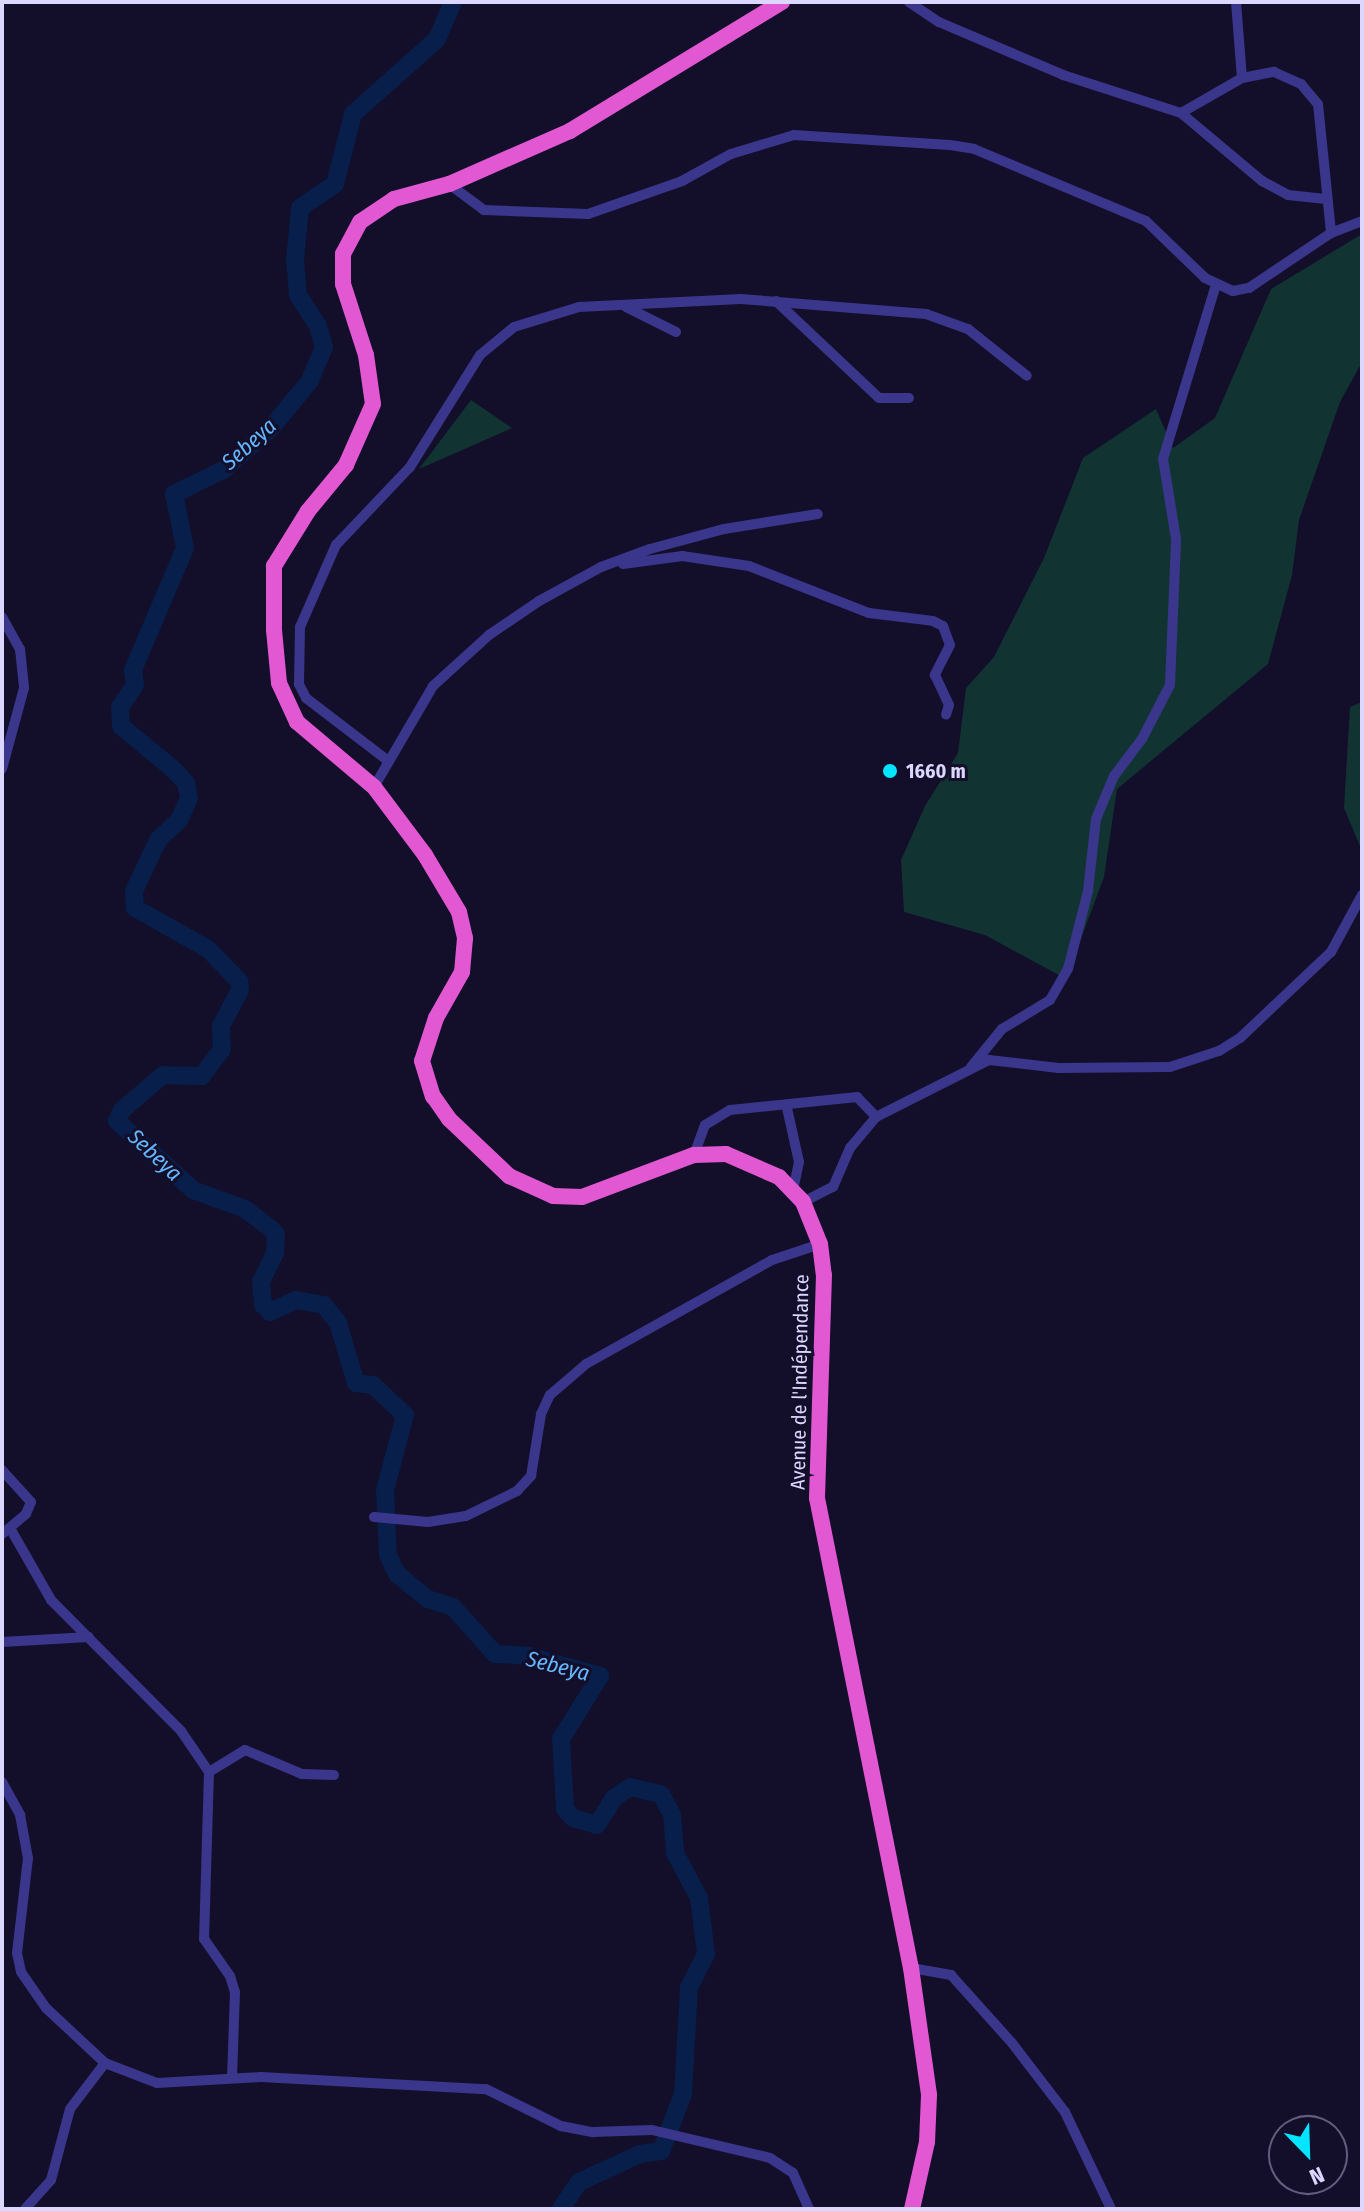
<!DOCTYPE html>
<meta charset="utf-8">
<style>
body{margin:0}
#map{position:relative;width:1364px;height:2211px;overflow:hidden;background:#130e29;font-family:"Fira Sans Condensed",sans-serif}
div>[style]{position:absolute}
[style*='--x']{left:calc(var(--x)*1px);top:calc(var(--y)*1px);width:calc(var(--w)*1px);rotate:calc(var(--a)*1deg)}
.green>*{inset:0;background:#113433}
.river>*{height:18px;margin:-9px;padding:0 9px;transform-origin:9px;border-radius:9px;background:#071f4a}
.minor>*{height:10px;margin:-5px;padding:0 5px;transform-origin:5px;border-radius:5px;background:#3a368b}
.trunk>*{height:16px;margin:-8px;padding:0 8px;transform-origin:8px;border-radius:8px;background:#e158d2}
.dots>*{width:22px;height:22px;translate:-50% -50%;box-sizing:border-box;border:4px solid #130e29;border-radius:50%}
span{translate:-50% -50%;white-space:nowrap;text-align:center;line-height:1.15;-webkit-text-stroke:6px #130e29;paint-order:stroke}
.poi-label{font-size:20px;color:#dbd7ff;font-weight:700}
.left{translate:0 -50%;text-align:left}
.street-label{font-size:20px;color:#dbd7ff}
.water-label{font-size:22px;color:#65b7ff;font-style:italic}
.frame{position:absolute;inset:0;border:4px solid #dbd7ff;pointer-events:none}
.north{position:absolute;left:1268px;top:2115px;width:80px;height:80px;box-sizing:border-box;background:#130e29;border:2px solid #635e7f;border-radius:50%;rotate:157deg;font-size:22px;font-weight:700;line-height:32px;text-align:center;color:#dbd7ff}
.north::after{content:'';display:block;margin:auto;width:28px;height:36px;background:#03e5ff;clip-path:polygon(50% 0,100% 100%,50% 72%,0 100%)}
</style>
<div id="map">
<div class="green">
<div style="clip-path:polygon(1362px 234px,1362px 362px,1340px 402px,1299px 520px,1292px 575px,1268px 664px,1117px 789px,1104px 877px,1066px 979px,985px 935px,904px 912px,901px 860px,925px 806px,958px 753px,966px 688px,994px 657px,1044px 558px,1083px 458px,1156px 409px,1173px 448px,1215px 418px,1271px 289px)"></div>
<div style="clip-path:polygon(471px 400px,512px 428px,419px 469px)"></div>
<div style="clip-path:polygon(1362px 702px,1362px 851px,1344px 808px,1350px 707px)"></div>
</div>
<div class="river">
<div style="--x:453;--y:2;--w:40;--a:113.4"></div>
<div style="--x:437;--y:39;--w:113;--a:138.2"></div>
<div style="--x:353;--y:114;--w:72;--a:104.4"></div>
<div style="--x:335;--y:184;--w:42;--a:145.6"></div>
<div style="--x:300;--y:208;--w:52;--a:95.5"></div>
<div style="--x:295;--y:260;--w:35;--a:85"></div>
<div style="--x:298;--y:295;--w:37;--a:57"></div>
<div style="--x:318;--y:326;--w:22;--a:74"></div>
<div style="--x:324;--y:347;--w:38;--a:113"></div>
<div style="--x:309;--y:382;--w:60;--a:129.6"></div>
<div style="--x:271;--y:428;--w:64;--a:138.8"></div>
<div style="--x:223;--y:470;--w:55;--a:153.9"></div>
<div style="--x:174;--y:494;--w:55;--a:78.5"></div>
<div style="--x:185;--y:548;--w:133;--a:113.1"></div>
<div style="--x:133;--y:670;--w:15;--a:82"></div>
<div style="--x:135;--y:685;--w:27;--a:124"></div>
<div style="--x:120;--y:707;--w:19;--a:87"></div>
<div style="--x:121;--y:726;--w:67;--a:39.6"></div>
<div style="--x:173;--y:769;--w:19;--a:47"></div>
<div style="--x:186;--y:783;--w:15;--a:79"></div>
<div style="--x:189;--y:798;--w:24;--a:114"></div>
<div style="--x:179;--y:820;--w:29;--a:136"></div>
<div style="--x:158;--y:840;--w:56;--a:115.2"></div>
<div style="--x:134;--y:891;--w:17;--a:87"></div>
<div style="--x:135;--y:908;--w:84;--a:29.3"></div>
<div style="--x:208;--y:949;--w:45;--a:45.9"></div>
<div style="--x:239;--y:981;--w:9;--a:84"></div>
<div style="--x:240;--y:990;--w:41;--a:117.8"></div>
<div style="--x:221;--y:1026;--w:23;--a:88"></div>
<div style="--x:222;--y:1049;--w:34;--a:127"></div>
<div style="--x:202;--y:1076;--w:39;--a:-179"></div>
<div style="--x:163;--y:1075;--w:54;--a:139.5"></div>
<div style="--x:122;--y:1110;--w:12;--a:114"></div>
<div style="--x:117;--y:1121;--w:103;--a:42.2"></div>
<div style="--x:193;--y:1190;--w:55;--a:20.1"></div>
<div style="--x:245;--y:1209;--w:31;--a:37"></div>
<div style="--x:270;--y:1228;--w:8;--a:45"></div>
<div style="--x:276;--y:1234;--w:19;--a:93"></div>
<div style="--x:275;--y:1253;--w:32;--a:116"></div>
<div style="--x:261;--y:1282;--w:23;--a:85"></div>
<div style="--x:263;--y:1305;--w:10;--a:45"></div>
<div style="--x:270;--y:1312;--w:29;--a:-25"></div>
<div style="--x:296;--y:1300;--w:28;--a:10"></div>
<div style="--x:324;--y:1305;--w:23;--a:52"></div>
<div style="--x:338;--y:1323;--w:63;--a:73.3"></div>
<div style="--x:356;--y:1383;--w:17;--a:7"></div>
<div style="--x:373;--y:1385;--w:44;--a:43.2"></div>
<div style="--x:405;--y:1415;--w:78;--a:104.9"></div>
<div style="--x:385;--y:1490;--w:65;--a:87.4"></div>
<div style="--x:388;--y:1555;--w:21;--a:65"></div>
<div style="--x:397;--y:1574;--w:40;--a:39"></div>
<div style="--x:428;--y:1599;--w:26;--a:18"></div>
<div style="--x:453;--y:1607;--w:63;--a:48.2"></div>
<div style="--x:495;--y:1654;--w:33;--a:3"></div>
<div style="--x:528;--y:1656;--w:75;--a:15.5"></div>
<div style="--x:600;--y:1676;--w:74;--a:121.8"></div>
<div style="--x:561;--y:1739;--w:70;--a:86.7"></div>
<div style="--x:565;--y:1809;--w:12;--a:48"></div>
<div style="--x:573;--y:1818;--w:25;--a:16"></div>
<div style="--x:597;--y:1825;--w:32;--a:-58"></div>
<div style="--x:614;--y:1798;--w:19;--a:-35"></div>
<div style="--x:630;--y:1787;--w:32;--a:13"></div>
<div style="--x:661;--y:1794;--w:24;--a:62"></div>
<div style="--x:672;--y:1815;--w:38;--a:85"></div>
<div style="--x:675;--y:1853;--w:51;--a:61.9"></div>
<div style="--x:699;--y:1898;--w:56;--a:82.9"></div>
<div style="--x:706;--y:1954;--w:37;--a:117"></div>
<div style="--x:689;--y:1987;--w:107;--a:93.2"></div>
<div style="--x:683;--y:2094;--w:61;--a:111.1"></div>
<div style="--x:661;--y:2151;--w:21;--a:172"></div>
<div style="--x:640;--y:2154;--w:67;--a:155.3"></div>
<div style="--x:579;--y:2182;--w:32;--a:124"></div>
</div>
<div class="minor">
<div style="--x:909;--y:2;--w:36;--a:34"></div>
<div style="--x:939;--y:22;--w:135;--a:23.1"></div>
<div style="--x:1063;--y:75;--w:124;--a:17.9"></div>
<div style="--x:1181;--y:113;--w:106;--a:40"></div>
<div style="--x:1262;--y:181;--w:30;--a:28"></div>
<div style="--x:1288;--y:195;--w:38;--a:6"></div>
<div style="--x:1236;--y:2;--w:76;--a:85.5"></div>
<div style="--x:1181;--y:113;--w:70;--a:-29.8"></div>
<div style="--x:1242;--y:78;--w:33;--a:-11"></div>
<div style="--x:1274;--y:72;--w:30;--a:24"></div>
<div style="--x:1301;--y:84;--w:26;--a:50"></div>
<div style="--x:1318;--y:104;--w:130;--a:84.2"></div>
<div style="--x:449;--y:184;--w:44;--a:36.6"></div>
<div style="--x:484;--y:210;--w:104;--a:2.2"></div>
<div style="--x:588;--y:214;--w:100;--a:-19.3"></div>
<div style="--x:682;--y:181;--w:56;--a:-28.9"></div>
<div style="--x:731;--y:154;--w:66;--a:-16.8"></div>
<div style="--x:794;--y:135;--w:156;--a:3.7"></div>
<div style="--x:950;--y:145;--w:24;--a:9"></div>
<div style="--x:974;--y:149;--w:186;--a:22.7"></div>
<div style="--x:1146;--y:221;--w:82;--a:44"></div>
<div style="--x:1205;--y:278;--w:31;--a:25"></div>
<div style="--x:1233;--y:291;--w:16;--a:-11"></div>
<div style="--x:1249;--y:288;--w:99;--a:-33.9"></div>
<div style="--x:1331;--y:233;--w:33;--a:-21"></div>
<div style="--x:776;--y:301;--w:141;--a:43.3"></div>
<div style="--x:879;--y:398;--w:30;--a:0"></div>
<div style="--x:626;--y:307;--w:56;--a:26.6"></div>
<div style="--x:623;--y:564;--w:60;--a:-7.7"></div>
<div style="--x:682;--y:556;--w:68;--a:8.5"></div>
<div style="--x:749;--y:566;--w:129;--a:21.4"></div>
<div style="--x:869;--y:613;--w:64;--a:7.1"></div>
<div style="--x:933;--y:621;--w:11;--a:27"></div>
<div style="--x:943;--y:626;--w:20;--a:70"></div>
<div style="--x:950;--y:645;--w:34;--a:117"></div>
<div style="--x:935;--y:675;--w:33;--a:65"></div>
<div style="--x:949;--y:705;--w:10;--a:107"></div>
<div style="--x:2;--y:617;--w:37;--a:61"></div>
<div style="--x:20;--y:649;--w:39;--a:84"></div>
<div style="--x:24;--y:688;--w:84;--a:105.2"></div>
<div style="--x:387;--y:760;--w:102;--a:-142.6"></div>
<div style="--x:306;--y:698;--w:16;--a:-117"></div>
<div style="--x:299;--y:684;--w:57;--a:-89"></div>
<div style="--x:300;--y:627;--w:90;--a:-66.3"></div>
<div style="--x:336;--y:545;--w:108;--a:-46.5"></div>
<div style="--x:410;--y:467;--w:132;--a:-58"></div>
<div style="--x:480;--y:355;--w:44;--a:-39.5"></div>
<div style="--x:514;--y:327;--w:68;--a:-17.1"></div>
<div style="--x:579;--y:307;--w:162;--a:-2.8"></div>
<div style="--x:741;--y:299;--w:186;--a:4.6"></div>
<div style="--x:926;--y:314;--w:45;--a:19.7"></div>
<div style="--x:968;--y:329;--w:75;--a:38.5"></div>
<div style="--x:374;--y:787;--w:117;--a:-59.7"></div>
<div style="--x:433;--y:686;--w:76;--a:-42.3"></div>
<div style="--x:489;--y:635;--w:60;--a:-34.2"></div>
<div style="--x:539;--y:601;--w:71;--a:-28.7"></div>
<div style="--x:601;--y:567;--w:52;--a:-20.2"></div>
<div style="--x:650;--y:549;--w:77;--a:-15.1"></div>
<div style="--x:724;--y:529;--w:95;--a:-9.1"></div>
<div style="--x:971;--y:1067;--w:49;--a:-50.8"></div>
<div style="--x:1002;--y:1029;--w:56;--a:-31.1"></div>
<div style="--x:1050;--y:1000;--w:36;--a:-60"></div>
<div style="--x:1068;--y:969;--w:81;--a:-75.6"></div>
<div style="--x:1088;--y:891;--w:72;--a:-83.7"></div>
<div style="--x:1096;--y:819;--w:47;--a:-67.3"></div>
<div style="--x:1114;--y:776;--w:46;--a:-52.9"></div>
<div style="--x:1142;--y:739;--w:61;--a:-62.6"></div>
<div style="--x:1170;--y:685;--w:146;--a:-87.6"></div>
<div style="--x:1176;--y:539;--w:81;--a:-99.2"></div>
<div style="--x:1163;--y:459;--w:182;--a:-73.1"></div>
<div style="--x:787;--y:1108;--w:55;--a:77.5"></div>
<div style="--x:799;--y:1162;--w:30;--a:102"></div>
<div style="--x:694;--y:1155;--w:32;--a:-70"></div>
<div style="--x:705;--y:1125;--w:29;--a:-31"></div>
<div style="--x:730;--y:1110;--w:128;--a:-5.8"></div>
<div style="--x:857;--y:1097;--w:28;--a:46"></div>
<div style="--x:803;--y:1202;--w:34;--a:-27"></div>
<div style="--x:833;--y:1187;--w:43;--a:-66.4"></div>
<div style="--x:850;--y:1148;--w:40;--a:-50"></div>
<div style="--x:876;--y:1117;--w:127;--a:-26.8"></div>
<div style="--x:989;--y:1060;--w:70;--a:6.5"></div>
<div style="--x:1059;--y:1068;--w:111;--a:-0.5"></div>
<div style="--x:1170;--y:1067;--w:52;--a:-18.1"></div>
<div style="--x:1219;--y:1051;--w:25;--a:-32"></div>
<div style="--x:1240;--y:1038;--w:125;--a:-43.4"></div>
<div style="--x:1331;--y:952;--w:65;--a:-61.5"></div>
<div style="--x:2;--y:1470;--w:43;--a:47.8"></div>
<div style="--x:31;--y:1502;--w:13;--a:113"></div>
<div style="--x:26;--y:1514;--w:31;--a:140"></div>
<div style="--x:374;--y:1517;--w:54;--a:5.3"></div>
<div style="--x:428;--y:1522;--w:38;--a:-9"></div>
<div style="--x:466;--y:1516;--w:57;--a:-26.1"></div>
<div style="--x:517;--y:1491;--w:21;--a:-47"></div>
<div style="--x:531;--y:1476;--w:63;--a:-80.8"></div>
<div style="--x:541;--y:1414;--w:21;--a:-65"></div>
<div style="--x:550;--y:1395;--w:48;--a:-40.7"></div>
<div style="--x:586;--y:1364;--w:213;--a:-29.2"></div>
<div style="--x:772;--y:1260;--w:51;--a:-18.4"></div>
<div style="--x:10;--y:1528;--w:83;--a:60.3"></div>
<div style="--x:51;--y:1600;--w:185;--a:45.2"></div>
<div style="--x:181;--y:1731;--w:50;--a:55.7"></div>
<div style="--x:209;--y:1772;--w:167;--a:91.7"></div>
<div style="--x:204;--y:1939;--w:45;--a:54.9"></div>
<div style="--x:230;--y:1976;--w:17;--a:73"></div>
<div style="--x:235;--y:1992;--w:85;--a:92"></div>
<div style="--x:2;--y:1642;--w:87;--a:-3.3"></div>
<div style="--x:209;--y:1772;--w:42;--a:-31.4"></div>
<div style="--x:245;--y:1750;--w:62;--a:22.8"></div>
<div style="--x:302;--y:1774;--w:32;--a:2"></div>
<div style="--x:2;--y:1782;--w:38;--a:61"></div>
<div style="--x:20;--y:1815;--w:44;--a:79.5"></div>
<div style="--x:28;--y:1858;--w:96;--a:96.6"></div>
<div style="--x:17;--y:1953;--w:19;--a:78"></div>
<div style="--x:21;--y:1972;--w:44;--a:55.2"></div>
<div style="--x:46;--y:2008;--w:81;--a:43"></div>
<div style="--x:105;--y:2063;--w:56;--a:21"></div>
<div style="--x:157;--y:2083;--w:104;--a:-3.3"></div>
<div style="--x:261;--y:2077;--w:225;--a:3.1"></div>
<div style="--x:486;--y:2089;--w:84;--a:26.3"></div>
<div style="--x:561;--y:2126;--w:33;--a:11"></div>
<div style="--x:593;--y:2132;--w:59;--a:-1.9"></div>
<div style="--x:652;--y:2130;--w:121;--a:13.3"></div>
<div style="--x:770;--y:2158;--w:27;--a:33"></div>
<div style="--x:793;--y:2173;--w:39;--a:66"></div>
<div style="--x:911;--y:1968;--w:41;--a:9.9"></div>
<div style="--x:951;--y:1975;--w:91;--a:48.1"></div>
<div style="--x:1012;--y:2043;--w:87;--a:52.5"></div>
<div style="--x:1065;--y:2112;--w:107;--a:64.6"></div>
<div style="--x:25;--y:2209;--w:39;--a:-48"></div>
<div style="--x:51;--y:2180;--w:73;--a:-75"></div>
<div style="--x:70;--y:2109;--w:58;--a:-52.7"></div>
</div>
<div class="trunk">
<div style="--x:782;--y:2;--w:248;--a:148.7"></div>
<div style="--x:570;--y:131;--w:132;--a:156.3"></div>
<div style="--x:449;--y:184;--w:57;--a:164.7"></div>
<div style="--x:394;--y:199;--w:41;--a:145.9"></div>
<div style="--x:360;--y:222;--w:36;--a:118"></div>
<div style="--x:343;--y:254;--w:30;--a:90"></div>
<div style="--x:343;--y:284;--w:75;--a:72.1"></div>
<div style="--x:366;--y:355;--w:49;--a:81.9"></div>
<div style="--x:373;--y:404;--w:67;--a:113.9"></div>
<div style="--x:346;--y:465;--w:60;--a:129.6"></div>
<div style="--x:308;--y:511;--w:65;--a:121.7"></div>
<div style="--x:274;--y:566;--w:64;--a:90"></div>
<div style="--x:274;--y:630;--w:53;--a:84.6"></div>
<div style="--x:279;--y:683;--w:43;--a:65.2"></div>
<div style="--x:297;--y:722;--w:101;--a:40.2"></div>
<div style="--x:374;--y:787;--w:85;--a:53.1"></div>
<div style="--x:425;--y:855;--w:66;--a:59.2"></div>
<div style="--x:459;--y:912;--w:27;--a:77"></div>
<div style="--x:465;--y:938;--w:34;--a:95"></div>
<div style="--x:462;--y:972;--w:53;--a:119.5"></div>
<div style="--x:436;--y:1018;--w:45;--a:108"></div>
<div style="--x:422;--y:1061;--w:37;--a:73"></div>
<div style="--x:433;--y:1096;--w:28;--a:55"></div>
<div style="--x:449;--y:1119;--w:83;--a:43.5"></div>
<div style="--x:509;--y:1176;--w:48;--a:24.4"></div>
<div style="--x:553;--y:1196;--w:29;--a:2"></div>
<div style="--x:582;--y:1197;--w:120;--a:-20.6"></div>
<div style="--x:694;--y:1155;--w:32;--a:-2"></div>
<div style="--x:726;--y:1154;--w:58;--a:23.5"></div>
<div style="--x:779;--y:1177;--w:35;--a:46"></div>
<div style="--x:803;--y:1202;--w:45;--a:68"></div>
<div style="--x:820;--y:1244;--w:31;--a:83"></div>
<div style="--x:824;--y:1275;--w:223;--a:91.8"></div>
<div style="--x:817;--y:1498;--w:479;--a:78.7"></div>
<div style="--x:911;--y:1968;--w:128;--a:81.9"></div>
<div style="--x:929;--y:2095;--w:47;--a:92.4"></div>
<div style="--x:927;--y:2142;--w:69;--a:102.6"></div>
</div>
<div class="dots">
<div style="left:890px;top:771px;background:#03e5ff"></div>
</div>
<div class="poi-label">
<span class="left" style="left:906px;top:771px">1660 m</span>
</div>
<div class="street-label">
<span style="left:800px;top:1382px;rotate:-89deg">Avenue de l'Indépendance</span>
</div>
<div class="water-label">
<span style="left:249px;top:444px;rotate:-42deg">Sebeya</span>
<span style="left:155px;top:1155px;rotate:43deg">Sebeya</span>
<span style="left:558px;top:1666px;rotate:14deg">Sebeya</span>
</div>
<div class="frame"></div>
<div class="north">N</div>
</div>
